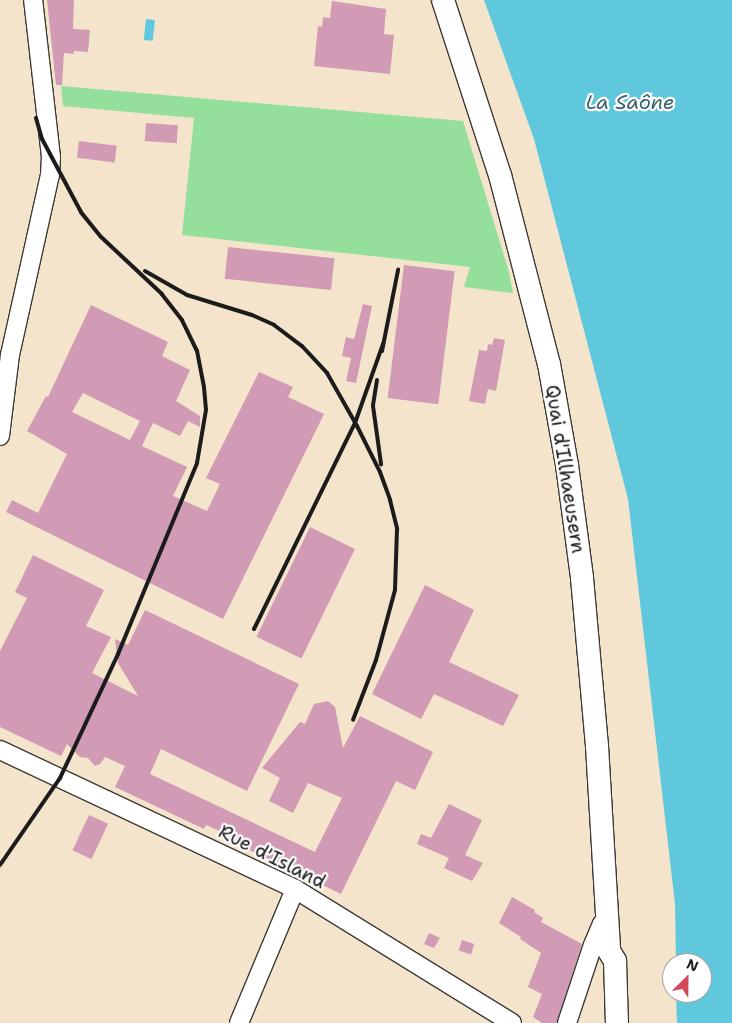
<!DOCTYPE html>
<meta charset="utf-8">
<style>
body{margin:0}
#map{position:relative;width:732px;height:1023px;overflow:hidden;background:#f5e4cc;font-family:"Shantell Sans",sans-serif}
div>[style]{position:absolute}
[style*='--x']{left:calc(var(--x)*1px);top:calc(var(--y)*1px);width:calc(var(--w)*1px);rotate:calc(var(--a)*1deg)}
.green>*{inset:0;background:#94df9c}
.water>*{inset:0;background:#60c8dd;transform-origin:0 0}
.building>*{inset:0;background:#d19ab5;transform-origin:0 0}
.roads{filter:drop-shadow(1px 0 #3d3a36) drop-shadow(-1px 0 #3d3a36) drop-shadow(0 1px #3d3a36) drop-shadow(0 -1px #3d3a36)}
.minor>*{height:18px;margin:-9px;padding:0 9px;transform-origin:9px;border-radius:9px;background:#fff}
.major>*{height:22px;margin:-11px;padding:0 11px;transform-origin:11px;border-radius:11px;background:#fff}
.rail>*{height:4px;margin:-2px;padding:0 2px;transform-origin:2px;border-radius:2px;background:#1c1c1c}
span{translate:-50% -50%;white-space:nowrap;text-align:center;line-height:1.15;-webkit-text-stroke:4.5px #fff;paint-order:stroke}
.street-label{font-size:19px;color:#1c1c1c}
.water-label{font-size:20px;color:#376169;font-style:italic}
.north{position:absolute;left:662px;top:953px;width:50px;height:50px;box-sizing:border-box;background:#fff;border:1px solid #a4a4a4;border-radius:50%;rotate:23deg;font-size:14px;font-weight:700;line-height:20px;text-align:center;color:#1c1c1c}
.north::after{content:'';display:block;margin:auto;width:18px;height:22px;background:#d1495b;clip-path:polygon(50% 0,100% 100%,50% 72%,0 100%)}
</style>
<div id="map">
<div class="green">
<div style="clip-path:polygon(61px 86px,463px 121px,509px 272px,513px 293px,464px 287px,470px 267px,182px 235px,194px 118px,63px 106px)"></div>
</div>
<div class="water">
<div style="clip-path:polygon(484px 0,732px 0,732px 1023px,677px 1023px,676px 993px,702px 993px,702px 963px,676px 963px,675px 904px,628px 499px,534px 139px)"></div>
<div style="left:146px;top:19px;width:9px;height:21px;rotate:6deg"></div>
</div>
<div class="building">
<div style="clip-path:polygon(47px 0,74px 0,73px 29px,90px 30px,88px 52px,74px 51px,74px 54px,64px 53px,62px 85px,56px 85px)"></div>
<div style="clip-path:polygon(332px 1px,386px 9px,384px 34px,394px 35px,390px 74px,314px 66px,318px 26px,322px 27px,323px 17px,330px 18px)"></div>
<div style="left:146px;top:123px;width:32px;height:18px;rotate:4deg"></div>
<div style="left:79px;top:141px;width:38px;height:17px;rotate:7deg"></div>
<div style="left:228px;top:247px;width:107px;height:32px;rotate:6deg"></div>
<div style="left:404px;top:265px;width:51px;height:134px;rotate:7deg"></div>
<div style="clip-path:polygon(363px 304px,372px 306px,356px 383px,346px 381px,351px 358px,342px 356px,346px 337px,354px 339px)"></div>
<div style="clip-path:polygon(evenodd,91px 305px,168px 342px,162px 356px,190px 370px,176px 401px,200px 416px,200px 427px,188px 421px,180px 436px,153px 423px,142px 446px,187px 467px,173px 496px,207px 511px,220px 484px,206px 478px,259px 372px,293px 387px,288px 397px,324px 414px,223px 619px,6px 512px,12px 500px,38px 513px,67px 454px,27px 431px,46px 396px,48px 397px,91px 305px,83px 393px,140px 421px,130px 440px,72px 412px,83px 393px)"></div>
<div style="clip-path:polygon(494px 338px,505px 340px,496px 391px,488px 389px,485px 404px,469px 401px,479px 350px,487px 351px,488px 344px,492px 345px)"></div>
<div style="left:310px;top:527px;width:50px;height:122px;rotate:26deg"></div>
<div style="clip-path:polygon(33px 555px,104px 590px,86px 626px,111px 637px,92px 673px,138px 696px,118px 663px,115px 639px,128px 645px,145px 610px,299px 684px,247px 791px,161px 749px,150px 774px,315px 852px,342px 798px,308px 783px,293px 813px,269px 801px,280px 778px,262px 768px,300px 722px,305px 724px,314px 704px,328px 701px,335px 707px,343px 748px,360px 716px,433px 752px,415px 790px,396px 781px,341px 894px,224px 838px,226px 834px,206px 825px,204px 829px,115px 787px,125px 766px,105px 757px,100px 764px,95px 766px,88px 758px,80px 757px,67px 744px,61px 756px,0 727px,0 651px,27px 598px,15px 592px)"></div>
<div style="clip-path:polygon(425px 585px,474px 610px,449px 662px,519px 695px,503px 726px,434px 694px,421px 719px,372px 694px)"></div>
<div style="clip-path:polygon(449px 804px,482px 820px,465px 855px,483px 863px,472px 881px,444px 868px,449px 858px,417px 844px,421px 834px,431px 838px)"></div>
<div style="left:89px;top:815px;width:21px;height:39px;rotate:25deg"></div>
<div style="clip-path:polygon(512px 897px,535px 910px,534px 912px,543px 918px,541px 922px,582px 944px,557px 1023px,542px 1023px,533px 1017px,542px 994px,528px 987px,541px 953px,520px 939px,521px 937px,499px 923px)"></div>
<div style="clip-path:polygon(429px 933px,440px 938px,434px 948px,424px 944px)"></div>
<div style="left:462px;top:940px;width:13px;height:11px;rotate:18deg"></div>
</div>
<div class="roads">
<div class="minor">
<div style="--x:0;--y:436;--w:82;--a:-83"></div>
<div style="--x:10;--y:355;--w:184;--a:-77.5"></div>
<div style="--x:50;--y:175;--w:18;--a:-87"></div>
<div style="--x:51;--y:157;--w:158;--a:-96.5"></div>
<div style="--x:0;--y:750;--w:326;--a:25.2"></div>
<div style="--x:295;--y:889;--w:255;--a:31.7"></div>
<div style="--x:239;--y:1023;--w:145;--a:-67.3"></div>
<div style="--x:567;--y:1023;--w:82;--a:-71.6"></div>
<div style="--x:593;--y:945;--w:23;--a:-67"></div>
<div style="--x:602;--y:924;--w:6;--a:0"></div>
</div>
<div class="major">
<div style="--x:443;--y:0;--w:184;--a:72"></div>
<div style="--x:500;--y:175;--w:195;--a:75.5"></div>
<div style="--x:549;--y:364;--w:103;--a:79.9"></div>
<div style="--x:567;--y:465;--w:114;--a:82.4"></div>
<div style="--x:582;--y:578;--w:169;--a:84.9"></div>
<div style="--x:597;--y:746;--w:205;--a:86.6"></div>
<div style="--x:609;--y:951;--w:12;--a:59"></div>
<div style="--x:615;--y:961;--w:62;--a:88.2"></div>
</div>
</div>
<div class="rail">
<div style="--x:145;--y:271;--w:48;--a:29.7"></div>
<div style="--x:187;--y:295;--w:68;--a:17.1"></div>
<div style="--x:252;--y:315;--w:24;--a:24"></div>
<div style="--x:274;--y:325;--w:35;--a:37"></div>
<div style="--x:302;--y:346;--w:37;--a:47"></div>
<div style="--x:327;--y:373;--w:61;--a:60.5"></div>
<div style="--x:357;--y:426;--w:51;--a:63.4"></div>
<div style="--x:380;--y:472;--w:30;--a:70"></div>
<div style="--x:390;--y:500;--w:30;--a:76"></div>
<div style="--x:397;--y:529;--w:61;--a:91.9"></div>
<div style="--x:395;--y:590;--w:73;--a:105.2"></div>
<div style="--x:376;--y:660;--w:64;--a:111"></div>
<div style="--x:382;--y:351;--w:83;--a:-78.8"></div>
<div style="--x:377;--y:380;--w:26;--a:99"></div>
<div style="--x:373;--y:406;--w:59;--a:82.1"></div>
<div style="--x:254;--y:629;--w:229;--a:-63.9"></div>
<div style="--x:355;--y:423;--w:84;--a:-70.5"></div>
<div style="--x:0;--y:865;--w:106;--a:-55.4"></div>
<div style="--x:60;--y:778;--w:137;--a:-64.9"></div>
<div style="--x:118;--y:654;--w:207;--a:-67.5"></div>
<div style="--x:197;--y:463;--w:54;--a:-80.4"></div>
<div style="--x:206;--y:410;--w:23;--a:-95"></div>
<div style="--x:204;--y:387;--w:37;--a:-101"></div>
<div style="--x:197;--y:351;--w:34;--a:-116"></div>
<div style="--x:182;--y:320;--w:33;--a:-128"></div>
<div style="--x:162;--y:294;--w:83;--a:-136.9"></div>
<div style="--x:101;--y:237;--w:32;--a:-129"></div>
<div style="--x:81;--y:212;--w:83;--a:-118.1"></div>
<div style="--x:42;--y:139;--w:22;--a:-106"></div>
</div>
<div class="street-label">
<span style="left:565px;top:469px;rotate:81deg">Quai d'Illhaeusern</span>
<span style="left:272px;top:857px;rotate:27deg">Rue d'Island</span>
</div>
<div class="water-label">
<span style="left:630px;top:102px">La Saône</span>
</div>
<div class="north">N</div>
</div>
